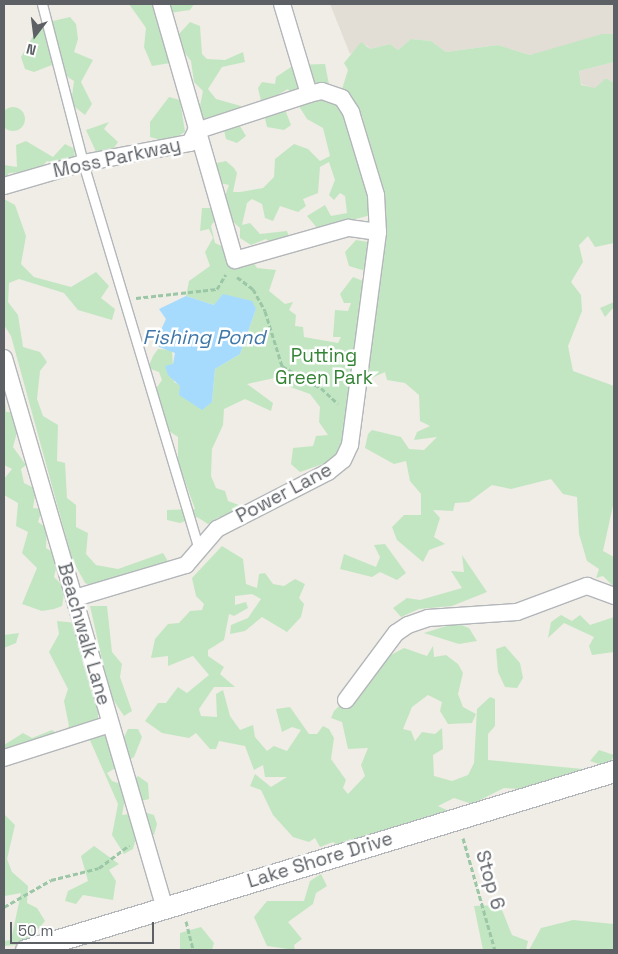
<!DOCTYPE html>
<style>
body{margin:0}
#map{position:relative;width:618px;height:954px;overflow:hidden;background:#efede5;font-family:"Space Grotesk",sans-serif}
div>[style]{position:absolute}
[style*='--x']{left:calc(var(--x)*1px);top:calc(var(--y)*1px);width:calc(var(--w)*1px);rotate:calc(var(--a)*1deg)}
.education>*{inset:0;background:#e2ded6}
.green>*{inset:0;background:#c3e6c2}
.round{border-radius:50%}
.water>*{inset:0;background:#a6dbfe}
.path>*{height:3px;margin-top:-1.5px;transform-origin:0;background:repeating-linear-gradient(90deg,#9bc7a6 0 5px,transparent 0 7.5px)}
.roads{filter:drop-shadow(1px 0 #b3b6ba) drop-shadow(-1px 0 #b3b6ba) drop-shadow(0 1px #b3b6ba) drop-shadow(0 -1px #b3b6ba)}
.service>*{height:9px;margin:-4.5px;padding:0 4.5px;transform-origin:4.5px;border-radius:4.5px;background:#fff}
.minor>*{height:16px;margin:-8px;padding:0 8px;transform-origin:8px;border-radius:8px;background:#fff}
.tertiary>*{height:21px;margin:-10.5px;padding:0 10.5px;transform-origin:10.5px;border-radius:10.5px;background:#fff}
span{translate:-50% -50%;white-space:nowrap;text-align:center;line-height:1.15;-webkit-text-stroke:5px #fff;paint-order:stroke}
.street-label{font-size:19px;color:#5d6166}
.park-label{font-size:19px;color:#358436}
.water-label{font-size:20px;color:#3f77a8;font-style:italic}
.frame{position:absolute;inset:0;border:5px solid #5d6166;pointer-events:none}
.north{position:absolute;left:10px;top:10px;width:50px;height:50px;-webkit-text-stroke:4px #fff;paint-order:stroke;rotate:195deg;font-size:14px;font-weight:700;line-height:20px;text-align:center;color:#5d6166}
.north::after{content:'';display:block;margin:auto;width:18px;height:22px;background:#5d6166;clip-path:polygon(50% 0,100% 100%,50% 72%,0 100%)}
.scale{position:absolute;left:10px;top:922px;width:144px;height:22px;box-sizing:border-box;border:2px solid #5d6166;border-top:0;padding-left:6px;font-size:15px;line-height:18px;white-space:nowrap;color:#5d6166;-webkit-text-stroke:4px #fff;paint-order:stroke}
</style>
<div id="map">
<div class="education">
<div style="clip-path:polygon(330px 4px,614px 4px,614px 34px,530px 55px,498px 45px,446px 52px,431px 41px,411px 39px,398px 50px,390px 44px,370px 49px,366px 45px,350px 54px)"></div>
<div style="clip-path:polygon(614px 62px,614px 83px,606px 78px,595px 89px,581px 84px,579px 71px)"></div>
</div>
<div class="green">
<div style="clip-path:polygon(129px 4px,194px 4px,190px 10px,155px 15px,160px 27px,179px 34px,190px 22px,200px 26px,202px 54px,207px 59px,225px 60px,243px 52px,245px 62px,222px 67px,208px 89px,216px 99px,241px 106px,237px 121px,246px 136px,237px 143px,226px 139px,223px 126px,198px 116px,203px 91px,194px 82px,191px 61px,181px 48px,170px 63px,152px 66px,144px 47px,146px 28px)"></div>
<div style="clip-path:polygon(70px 17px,76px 24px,78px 39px,74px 52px,93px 60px,81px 82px,92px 104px,85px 115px,71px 104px,74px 81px,63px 74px,62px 61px,34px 72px,25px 69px,21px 57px,40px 24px)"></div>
<div style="clip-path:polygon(602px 34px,614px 34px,614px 62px,579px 71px,581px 85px,595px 88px,606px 78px,614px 83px,614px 243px,595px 247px,588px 236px,579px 245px,583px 262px,571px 282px,581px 295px,582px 311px,568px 346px,573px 371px,614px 386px,614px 501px,603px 551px,614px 557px,614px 587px,603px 576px,596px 578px,599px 569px,587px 561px,579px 534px,577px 497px,563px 494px,551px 479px,511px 489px,492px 485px,469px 502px,455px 503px,453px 511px,433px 510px,440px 518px,434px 537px,445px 544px,429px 550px,423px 562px,397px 540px,392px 527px,404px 515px,421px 515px,421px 494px,410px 481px,406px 461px,394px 464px,365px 448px,368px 434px,372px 430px,401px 437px,409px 449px,424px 450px,437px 437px,414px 440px,417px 432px,430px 426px,420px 421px,419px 395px,405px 383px,387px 380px,385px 372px,354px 386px,351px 435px,337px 459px,300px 472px,291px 464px,293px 448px,313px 446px,316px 436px,328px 435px,319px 422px,320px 407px,310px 394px,282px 384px,279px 377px,247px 384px,273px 403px,271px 411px,245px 399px,224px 409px,223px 425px,212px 449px,211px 476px,216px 488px,225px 491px,228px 501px,239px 505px,232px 526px,219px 517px,208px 524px,197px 517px,180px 523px,167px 520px,167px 510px,195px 509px,178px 462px,178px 437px,169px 431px,157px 401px,155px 390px,162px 380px,159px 372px,148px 368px,153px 356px,158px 349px,172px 350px,174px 382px,212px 402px,215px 369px,240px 354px,256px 309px,214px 305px,186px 296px,189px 281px,210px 266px,205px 252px,213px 238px,209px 229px,200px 231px,202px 208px,211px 208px,218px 215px,211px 226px,215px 243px,252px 260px,257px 268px,276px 270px,269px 291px,285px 304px,293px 302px,289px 310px,296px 315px,295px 326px,303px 327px,304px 337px,338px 343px,341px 337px,333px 337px,335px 310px,348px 311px,351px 303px,344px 303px,340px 294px,353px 277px,378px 287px,382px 276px,349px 266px,345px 252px,356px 240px,386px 245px,386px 211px,318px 229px,307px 216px,325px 205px,331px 216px,347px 213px,345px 196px,340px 193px,334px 200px,329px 195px,335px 180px,329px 162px,320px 167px,318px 193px,303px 199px,306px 206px,298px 212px,280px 206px,273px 221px,265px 218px,262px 204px,252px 199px,247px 203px,242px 225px,250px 223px,260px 234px,287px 231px,290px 239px,271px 244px,266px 239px,251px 245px,240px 238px,240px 228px,230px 219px,223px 201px,229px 185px,220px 183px,215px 175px,217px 163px,226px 161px,234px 168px,237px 173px,233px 192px,240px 192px,263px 188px,274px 177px,275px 159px,294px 144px,308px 149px,320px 161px,330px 156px,323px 128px,307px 119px,288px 89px,279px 94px,291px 125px,284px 130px,267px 127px,258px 88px,262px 82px,275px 84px,276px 77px,294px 65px,325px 64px,332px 100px,359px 127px,363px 118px,342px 89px,348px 70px,344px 63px,361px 42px,370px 49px,390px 44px,398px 50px,411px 39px,431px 41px,446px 52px,498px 45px,530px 55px)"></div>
<div style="clip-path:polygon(169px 97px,180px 100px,185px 132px,168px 142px,150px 137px,150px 122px)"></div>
<div class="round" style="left:1px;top:107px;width:24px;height:24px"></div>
<div style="clip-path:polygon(109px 122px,104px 129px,118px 142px,111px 152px,97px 154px,86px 130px)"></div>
<div style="clip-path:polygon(26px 141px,53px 157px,65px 144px,75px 149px,74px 159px,61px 164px,47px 161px,38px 171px,9px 173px,4px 181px,4px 165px,17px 167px,16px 145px)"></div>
<div style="clip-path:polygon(4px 199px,15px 205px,26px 236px,21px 264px,34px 277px,71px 287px,96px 272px,109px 286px,101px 298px,115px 309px,112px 320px,78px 310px,64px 293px,19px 279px,9px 283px,8px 302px,18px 315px,23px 347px,40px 352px,47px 362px,40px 371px,37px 399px,43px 416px,58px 425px,57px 461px,65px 463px,67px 498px,76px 505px,76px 527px,88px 533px,86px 554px,96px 565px,118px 569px,163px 553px,169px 563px,97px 588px,85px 583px,72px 559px,11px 336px,4px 325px)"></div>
<div style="clip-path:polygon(614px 302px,614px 307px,605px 317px,600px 308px)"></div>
<div style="clip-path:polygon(4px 389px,6px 412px,11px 412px,19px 425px,13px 447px,26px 465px,21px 469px,24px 483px,36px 489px,33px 508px,42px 509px,38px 522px,47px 528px,46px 548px,59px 556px,54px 577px,65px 588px,62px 606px,54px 609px,42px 611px,22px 604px,37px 568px,22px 553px,28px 532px,16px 526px,18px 503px,4px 495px,4px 479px,12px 469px,4px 465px)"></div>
<div style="clip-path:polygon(385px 544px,406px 573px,397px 580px,380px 572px,372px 577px,340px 569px,344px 554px,376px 567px,380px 557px,374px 545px)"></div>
<div style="clip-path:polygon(222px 546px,243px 559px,246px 584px,257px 588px,259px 574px,265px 573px,273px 584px,284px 586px,295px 579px,305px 584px,299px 598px,304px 604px,301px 617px,287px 632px,262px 617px,245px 631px,230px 634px,231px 625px,248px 618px,261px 599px,252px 594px,235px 596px,235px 605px,246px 602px,248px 608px,234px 616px,229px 614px,224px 640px,208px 650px,208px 656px,224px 667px,220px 674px,235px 687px,214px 687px,199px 709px,201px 716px,217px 717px,216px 694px,223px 690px,230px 716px,240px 730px,253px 725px,255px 737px,267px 751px,274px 746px,287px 751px,301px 730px,292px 727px,282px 732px,276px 709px,290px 707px,309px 734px,317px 734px,323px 726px,329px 729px,334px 738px,331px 759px,346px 780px,343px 788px,348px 794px,365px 776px,361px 765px,368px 748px,348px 749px,342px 722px,331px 718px,334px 711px,389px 656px,404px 648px,427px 656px,433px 646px,434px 657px,446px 655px,458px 664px,463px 673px,458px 694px,463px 707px,476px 714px,472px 723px,448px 724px,440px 711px,442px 702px,428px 695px,412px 707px,403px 729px,411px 731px,415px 741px,422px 732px,435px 734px,442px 728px,443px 749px,433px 755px,434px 776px,452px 781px,468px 775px,474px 763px,477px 709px,490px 697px,495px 699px,495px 726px,488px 734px,488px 760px,583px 769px,582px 774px,568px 774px,520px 789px,504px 788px,472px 804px,454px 798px,438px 806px,451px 812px,367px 842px,355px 839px,342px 848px,333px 842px,320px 847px,315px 838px,309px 842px,293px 837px,273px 815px,261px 790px,250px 786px,255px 774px,271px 787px,287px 777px,265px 777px,263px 765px,254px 770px,245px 746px,219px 741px,216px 749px,210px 749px,196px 733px,189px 738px,162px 733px,145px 721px,158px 703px,166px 703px,178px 687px,187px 693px,209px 675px,193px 656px,168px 666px,168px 656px,151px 658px,155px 639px,168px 624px,179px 623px,190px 611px,202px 610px,204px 604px,196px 596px,192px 578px)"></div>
<div style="clip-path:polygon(462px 555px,487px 592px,452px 606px,419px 609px,401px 617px,393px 608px,407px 598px,420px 600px,462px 588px,451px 571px,464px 572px)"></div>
<div style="clip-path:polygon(90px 606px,107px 606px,112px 652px,122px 664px,120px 677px,132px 711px,124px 716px,110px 695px)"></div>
<div style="clip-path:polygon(561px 615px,572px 621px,580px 615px,590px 625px,614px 617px,614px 652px,592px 655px,589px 646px,594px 637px,564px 623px,548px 638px,551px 622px)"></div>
<div style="clip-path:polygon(57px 621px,77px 623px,98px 706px,98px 732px,123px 739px,128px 729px,138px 729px,142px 737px,134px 757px,107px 773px,112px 781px,124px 785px,138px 776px,148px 783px,149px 799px,141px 801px,126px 793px,122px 815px,144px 812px,154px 815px,157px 824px,154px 835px,138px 831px,133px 849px,124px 854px,112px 835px,118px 804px,89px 738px,28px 758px,4px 751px,4px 745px,23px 733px,32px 738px,52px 730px,60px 736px,69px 726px,64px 701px,68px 689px,49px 652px,59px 634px)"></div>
<div style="clip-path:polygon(456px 623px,469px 628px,477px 641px,459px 644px,424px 633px)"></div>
<div style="clip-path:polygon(19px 633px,16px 643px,4px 648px,4px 635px)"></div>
<div style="clip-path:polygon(505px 646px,520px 663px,523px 678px,517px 688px,505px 687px,498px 672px,496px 649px)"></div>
<div style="clip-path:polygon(599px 750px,614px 755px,608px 767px,590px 761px)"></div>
<div style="clip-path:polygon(4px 814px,15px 825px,7px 859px,12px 872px,28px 886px,27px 903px,37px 908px,45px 921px,25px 944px,4px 946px,4px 941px,11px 940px,21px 893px,5px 896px)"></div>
<div style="clip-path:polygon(94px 846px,119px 864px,109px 870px,116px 881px,113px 900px,83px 895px,76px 904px,65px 901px,68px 891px,88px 881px,81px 856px)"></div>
<div style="clip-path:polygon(321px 874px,327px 886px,316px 893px,313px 904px,288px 922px,302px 939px,294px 945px,295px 950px,267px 946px,254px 917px,267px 901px,304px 901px,310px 881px)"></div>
<div style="clip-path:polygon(500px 905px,512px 935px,528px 941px,526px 950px,483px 950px,474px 906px)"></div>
<div style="clip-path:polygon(573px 920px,614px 924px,614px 950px,529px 950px,541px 928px)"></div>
<div style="clip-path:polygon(201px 927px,214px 943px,212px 950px,180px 950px,180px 933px)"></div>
</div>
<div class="water">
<div style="clip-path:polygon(223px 294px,252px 301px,256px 309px,240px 354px,215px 369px,212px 402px,202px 410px,179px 395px,180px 386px,168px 375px,165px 366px,173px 364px,175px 353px,154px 345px,166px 319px,159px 309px,186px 296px,214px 305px)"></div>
</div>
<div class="path">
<div style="--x:237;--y:277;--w:20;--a:37"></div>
<div style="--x:253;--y:289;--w:25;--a:61"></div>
<div style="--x:265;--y:311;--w:58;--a:72.8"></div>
<div style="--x:282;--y:366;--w:45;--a:29.4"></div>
<div style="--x:321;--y:388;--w:23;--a:43"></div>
<div style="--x:136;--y:298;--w:81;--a:-6.3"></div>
<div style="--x:217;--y:289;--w:17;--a:-59"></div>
<div style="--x:463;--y:838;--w:116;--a:74.1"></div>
<div style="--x:4;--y:907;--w:54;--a:-29.9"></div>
<div style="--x:51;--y:880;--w:49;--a:-14"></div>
<div style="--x:99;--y:868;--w:38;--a:-37"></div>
<div style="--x:186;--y:921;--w:30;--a:76"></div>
</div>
<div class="roads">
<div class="service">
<div style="--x:42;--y:4;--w:164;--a:75.5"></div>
<div style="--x:83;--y:163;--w:403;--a:73.3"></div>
</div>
<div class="minor">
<div style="--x:282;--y:4;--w:94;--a:73.3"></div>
<div style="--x:309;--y:94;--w:13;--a:-13"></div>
<div style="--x:322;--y:91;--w:21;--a:19"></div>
<div style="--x:342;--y:98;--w:17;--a:57"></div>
<div style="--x:351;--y:112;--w:87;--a:73.2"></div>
<div style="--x:376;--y:195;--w:37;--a:87"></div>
<div style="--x:4;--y:186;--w:82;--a:-16.2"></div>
<div style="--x:83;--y:163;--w:109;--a:-10.6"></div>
<div style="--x:190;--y:143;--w:13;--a:-63"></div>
<div style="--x:196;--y:131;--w:119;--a:-18.1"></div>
<div style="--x:4;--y:358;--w:574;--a:73.71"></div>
<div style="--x:75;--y:598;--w:116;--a:-16.6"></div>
<div style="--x:186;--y:565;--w:48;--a:-49.3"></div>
<div style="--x:217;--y:529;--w:125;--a:-27.2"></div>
<div style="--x:328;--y:472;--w:19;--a:-39"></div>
<div style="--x:343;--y:460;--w:17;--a:-65"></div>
<div style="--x:350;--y:445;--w:215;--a:-82.5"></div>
<div style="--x:378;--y:232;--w:30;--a:-172"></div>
<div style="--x:348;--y:228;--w:117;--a:164.2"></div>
<div style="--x:235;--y:260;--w:266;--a:-106.1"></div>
<div style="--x:346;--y:700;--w:84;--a:-53.3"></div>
<div style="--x:396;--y:633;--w:14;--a:-34"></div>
<div style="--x:408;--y:625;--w:21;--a:-19"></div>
<div style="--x:428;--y:618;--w:89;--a:-3.9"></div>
<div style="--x:517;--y:612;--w:75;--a:-20.4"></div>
<div style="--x:587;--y:586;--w:29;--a:20"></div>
<div style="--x:4;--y:758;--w:111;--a:-17.8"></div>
</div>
<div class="tertiary">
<div style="--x:26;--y:950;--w:615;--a:-16.93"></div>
</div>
</div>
<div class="street-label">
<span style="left:117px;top:158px;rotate:-12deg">Moss Parkway</span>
<span style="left:284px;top:493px;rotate:-28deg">Power Lane</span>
<span style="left:84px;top:634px;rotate:74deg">Beachwalk Lane</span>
<span style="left:320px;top:860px;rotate:-17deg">Lake Shore Drive</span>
<span style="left:490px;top:880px;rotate:74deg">Stop 6</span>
</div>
<div class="park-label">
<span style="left:324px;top:367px">Putting<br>Green Park</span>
</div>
<div class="water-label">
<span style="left:204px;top:337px">Fishing Pond</span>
</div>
<div class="frame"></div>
<div class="north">N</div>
<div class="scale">50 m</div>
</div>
